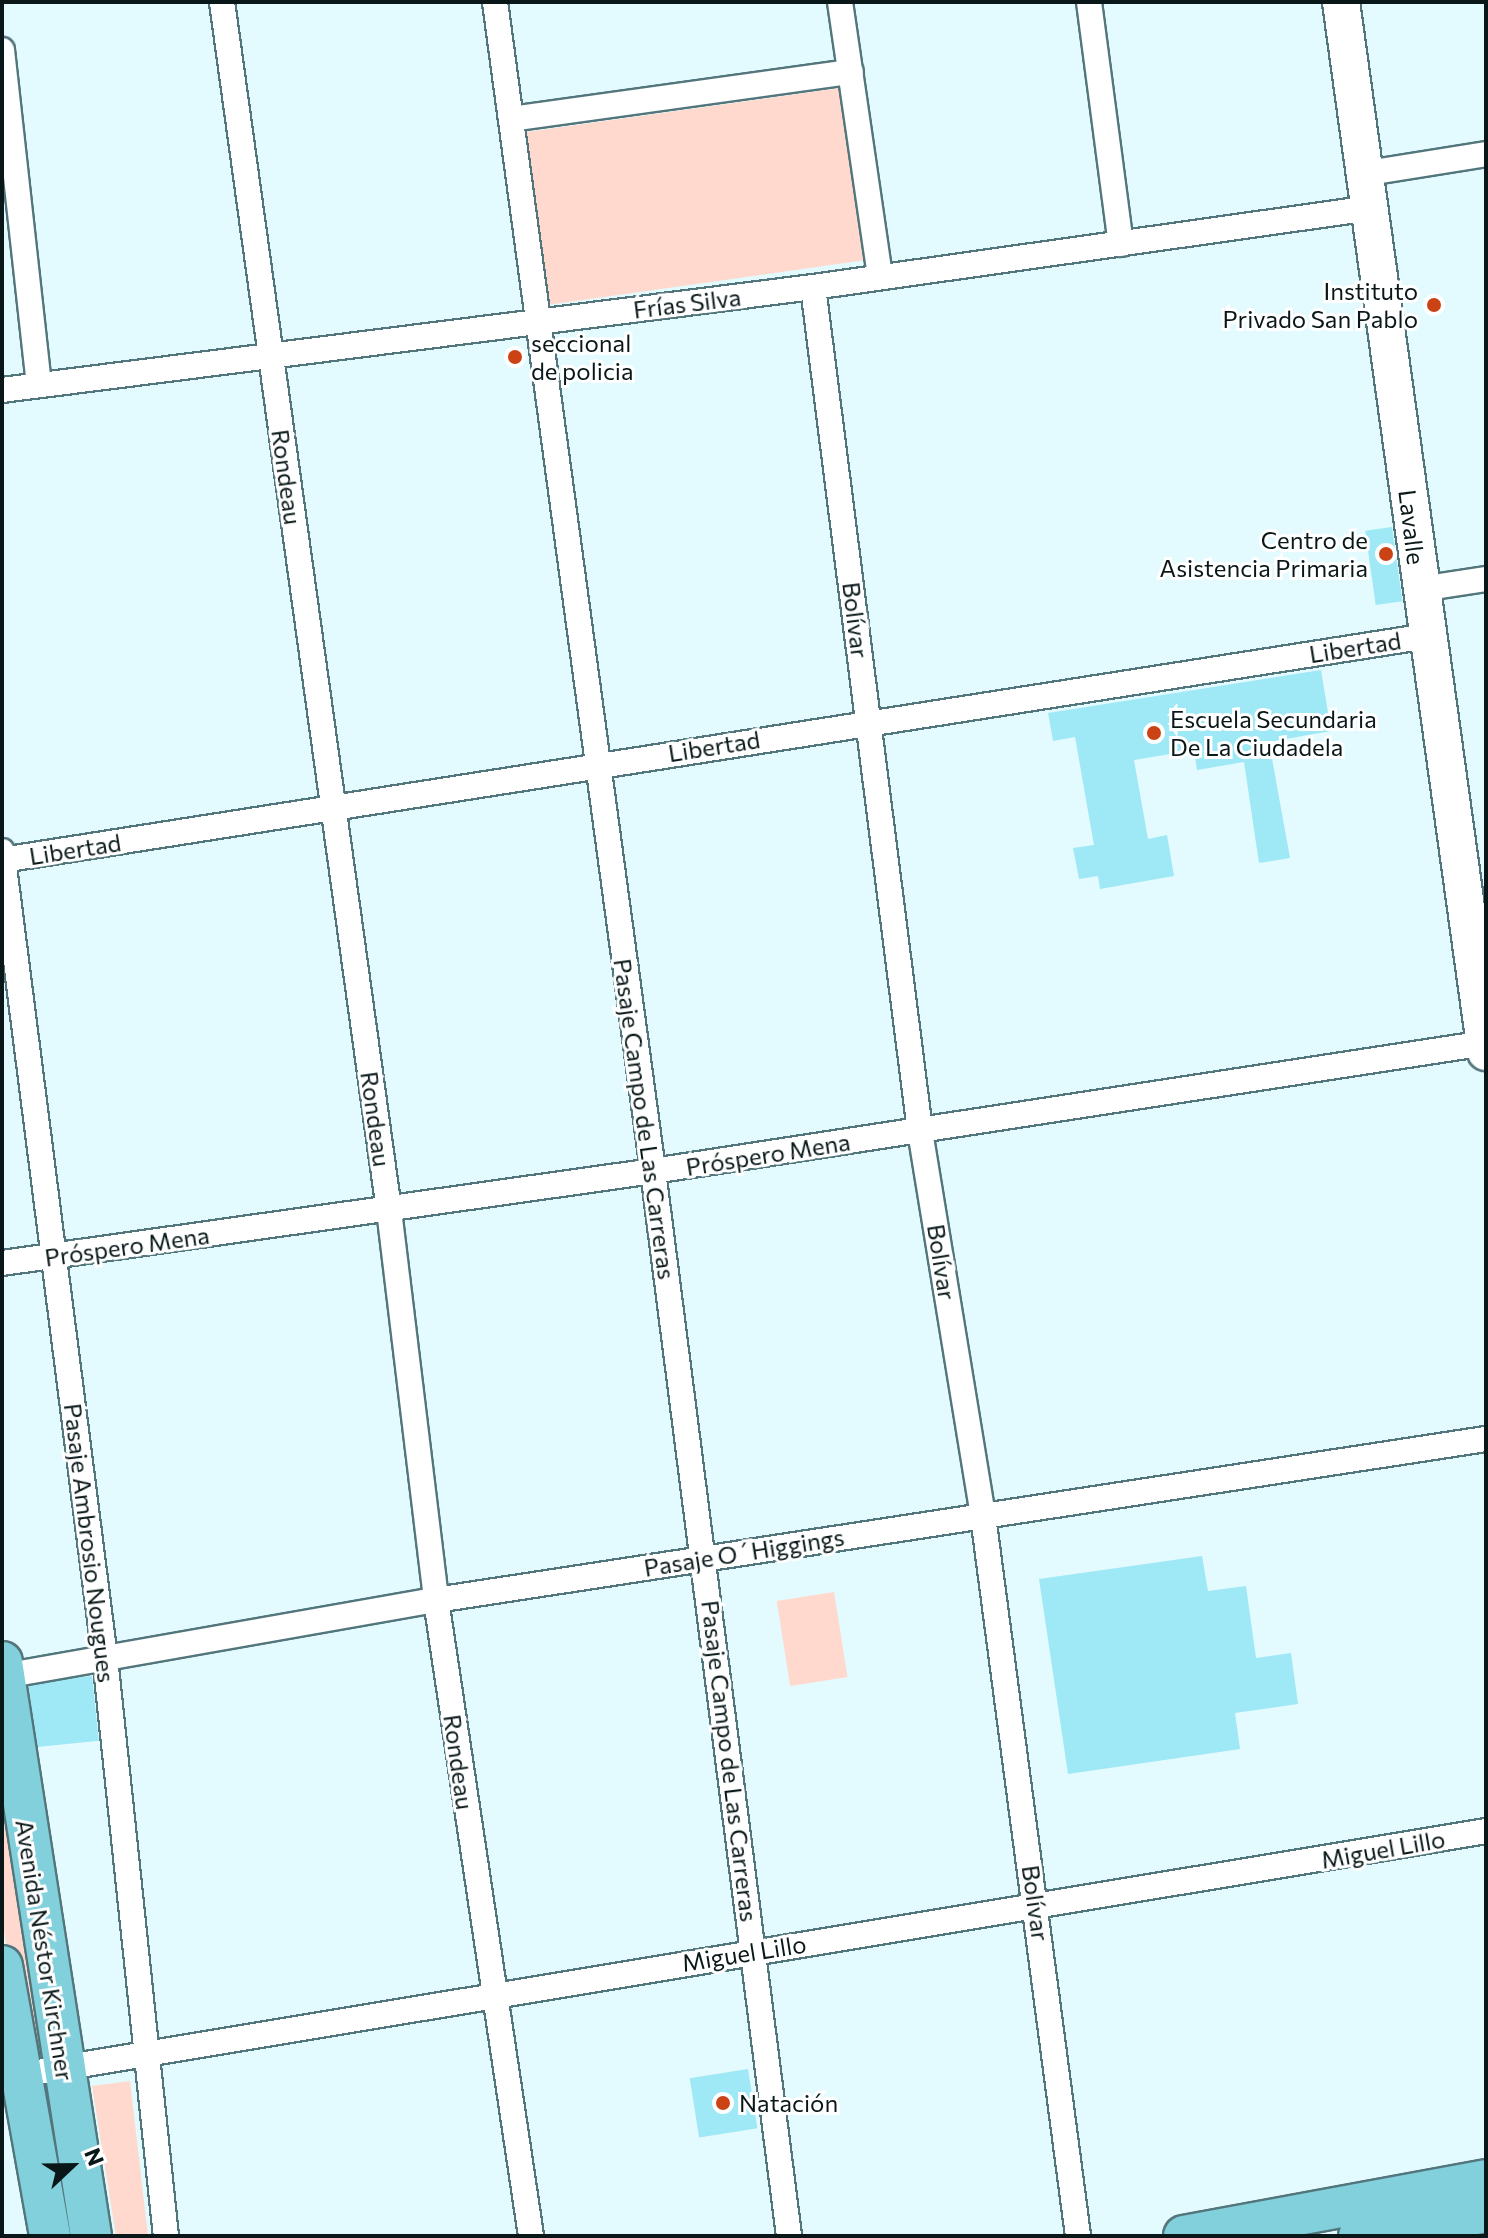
<!DOCTYPE html>
<meta charset="utf-8">
<style>
body{margin:0}
#map{position:relative;width:1488px;height:2238px;overflow:hidden;background:#e3fafe;font-family:Commissioner,sans-serif}
div>[style]{position:absolute}
[style*='--x']{left:calc(var(--x)*1px);top:calc(var(--y)*1px);width:calc(var(--w)*1px);rotate:calc(var(--a)*1deg)}
.green>*{inset:0;background:#ffd9cd;transform-origin:0 0}
.building>*{inset:0;background:#9fe8f5;transform-origin:0 0}
.roads{filter:drop-shadow(2px 0 #53767c) drop-shadow(-2px 0 #53767c) drop-shadow(0 2px #53767c) drop-shadow(0 -2px #53767c)}
.street>*{height:24px;margin:-12px;padding:0 12px;transform-origin:12px;border-radius:12px;background:#fff}
.secondary>*{height:36px;margin:-18px;padding:0 18px;transform-origin:18px;border-radius:18px;background:#fff}
.primary>*{height:40px;margin:-20px;padding:0 20px;transform-origin:20px;border-radius:20px;background:#82d0dc}
.dots>*{width:22px;height:22px;translate:-50% -50%;box-sizing:border-box;border:4px solid #fff;border-radius:50%}
span{translate:-50% -50%;white-space:nowrap;text-align:center;line-height:1.15;-webkit-text-stroke:6px #fff;paint-order:stroke}
.poi-label{font-size:24px;color:#091719}
.right{translate:-100% -50%;text-align:right}
.left{translate:0 -50%;text-align:left}
.street-label{font-size:24px;color:#091719}
.frame{position:absolute;inset:0;border:4px solid #091719;pointer-events:none}
.north{position:absolute;left:32px;top:2126px;width:80px;height:80px;-webkit-text-stroke:6px #fff;paint-order:stroke;rotate:68deg;font-size:22px;font-weight:700;line-height:32px;text-align:center;color:#091719}
.north::after{content:'';display:block;margin:auto;width:28px;height:36px;background:#091719;clip-path:polygon(50% 0,100% 100%,50% 72%,0 100%)}
</style>
<div id="map">
<div class="green">
<div style="left:840px;top:88px;width:174px;height:317px;rotate:82deg"></div>
<div style="left:834px;top:1592px;width:86px;height:58px;rotate:81deg"></div>
<div style="clip-path:polygon(2px 1772px,46px 2044px,22px 2046px,2px 1918px)"></div>
<div style="clip-path:polygon(130px 2081px,148px 2236px,116px 2236px,92px 2086px)"></div>
</div>
<div class="building">
<div style="left:1392px;top:527px;width:75px;height:27px;rotate:82deg"></div>
<div style="clip-path:polygon(1321px 670px,1331px 731px,1269px 742px,1290px 858px,1259px 863px,1244px 762px,1197px 770px,1194px 750px,1134px 760px,1148px 839px,1167px 835px,1174px 876px,1100px 889px,1098px 876px,1079px 879px,1073px 848px,1094px 845px,1075px 737px,1053px 741px,1048px 713px)"></div>
<div style="clip-path:polygon(1202px 1556px,1208px 1591px,1246px 1586px,1256px 1658px,1291px 1653px,1298px 1704px,1235px 1713px,1240px 1749px,1068px 1774px,1039px 1579px)"></div>
<div style="left:92px;top:1676px;width:65px;height:64px;rotate:84deg"></div>
<div style="left:748px;top:2069px;width:60px;height:59px;rotate:81deg"></div>
</div>
<div class="roads">
<div class="street">
<div style="--x:222;--y:2;--w:1219;--a:82.13"></div>
<div style="--x:389;--y:1210;--w:393;--a:83.1"></div>
<div style="--x:436;--y:1600;--w:643;--a:81.5"></div>
<div style="--x:495;--y:2;--w:1180;--a:82.3"></div>
<div style="--x:653;--y:1171;--w:1074;--a:82.72"></div>
<div style="--x:840;--y:2;--w:277;--a:81.7"></div>
<div style="--x:1089;--y:2;--w:244;--a:82.5"></div>
<div style="--x:2;--y:50;--w:336;--a:83.7"></div>
<div style="--x:511;--y:119;--w:343;--a:-7.9"></div>
<div style="--x:1368;--y:173;--w:120;--a:-9.1"></div>
<div style="--x:813;--y:287;--w:851;--a:82.77"></div>
<div style="--x:920;--y:1131;--w:390;--a:80.7"></div>
<div style="--x:983;--y:1516;--w:726;--a:82.48"></div>
<div style="--x:2;--y:390;--w:818;--a:-7.24"></div>
<div style="--x:813;--y:287;--w:564;--a:-8.06"></div>
<div style="--x:1420;--y:589;--w:67;--a:-8.6"></div>
<div style="--x:2;--y:851;--w:814;--a:82.73"></div>
<div style="--x:105;--y:1658;--w:581;--a:83.98"></div>
<div style="--x:2;--y:860;--w:1442;--a:-8.93"></div>
<div style="--x:2;--y:1263;--w:657;--a:-8.04"></div>
<div style="--x:653;--y:1171;--w:843;--a:-8.74"></div>
<div style="--x:4;--y:1676;--w:439;--a:-10"></div>
<div style="--x:436;--y:1600;--w:1062;--a:-8.72"></div>
<div style="--x:8;--y:2077;--w:1498;--a:-9.45"></div>
</div>
<div class="secondary">
<div style="--x:1341;--y:2;--w:1060;--a:82.14"></div>
</div>
<div class="primary">
<div style="--x:2;--y:1662;--w:581;--a:81.19"></div>
<div style="--x:2;--y:1966;--w:274;--a:79.9"></div>
<div style="--x:1184;--y:2236;--w:307;--a:-10.5"></div>
<div style="--x:1359;--y:2236;--w:129;--a:-10.7"></div>
</div>
</div>
<div class="dots">
<div style="left:1434px;top:305px;background:#cb4315"></div>
<div style="left:515px;top:357px;background:#cb4315"></div>
<div style="left:1386px;top:554px;background:#cb4315"></div>
<div style="left:1154px;top:733px;background:#cb4315"></div>
<div style="left:723px;top:2103px;background:#cb4315"></div>
</div>
<div class="poi-label">
<span class="right" style="left:1418px;top:305px">Instituto<br>Privado San Pablo</span>
<span class="left" style="left:531px;top:357px">seccional<br>de policia</span>
<span class="right" style="left:1368px;top:554px">Centro de<br>Asistencia Primaria</span>
<span class="left" style="left:1170px;top:733px">Escuela Secundaria<br>De La Ciudadela</span>
<span class="left" style="left:739px;top:2103px">Natación</span>
</div>
<div class="street-label">
<span style="left:687px;top:303px;rotate:-7deg">Frías Silva</span>
<span style="left:287px;top:477px;rotate:82deg">Rondeau</span>
<span style="left:1412px;top:527px;rotate:83deg">Lavalle</span>
<span style="left:856px;top:620px;rotate:83deg">Bolívar</span>
<span style="left:1355px;top:647px;rotate:-9deg">Libertad</span>
<span style="left:714px;top:746px;rotate:-9deg">Libertad</span>
<span style="left:75px;top:849px;rotate:-9deg">Libertad</span>
<span style="left:376px;top:1119px;rotate:82deg">Rondeau</span>
<span style="left:645px;top:1119px;rotate:82deg">Pasaje Campo de Las Carreras</span>
<span style="left:768px;top:1154px;rotate:-9deg">Próspero Mena</span>
<span style="left:127px;top:1246px;rotate:-8deg">Próspero Mena</span>
<span style="left:942px;top:1262px;rotate:81deg">Bolívar</span>
<span style="left:90px;top:1543px;rotate:83deg">Pasaje Ambrosio Nougues</span>
<span style="left:744px;top:1552px;rotate:-9deg">Pasaje O´Higgings</span>
<span style="left:730px;top:1761px;rotate:83deg">Pasaje Campo de Las Carreras</span>
<span style="left:459px;top:1762px;rotate:82deg">Rondeau</span>
<span style="left:1383px;top:1849px;rotate:-10deg">Miguel Lillo</span>
<span style="left:1036px;top:1903px;rotate:82deg">Bolívar</span>
<span style="left:45px;top:1950px;rotate:81deg">Avenida Néstor Kirchner</span>
<span style="left:744px;top:1953px;rotate:-9deg">Miguel Lillo</span>
</div>
<div class="frame"></div>
<div class="north">N</div>
</div>
